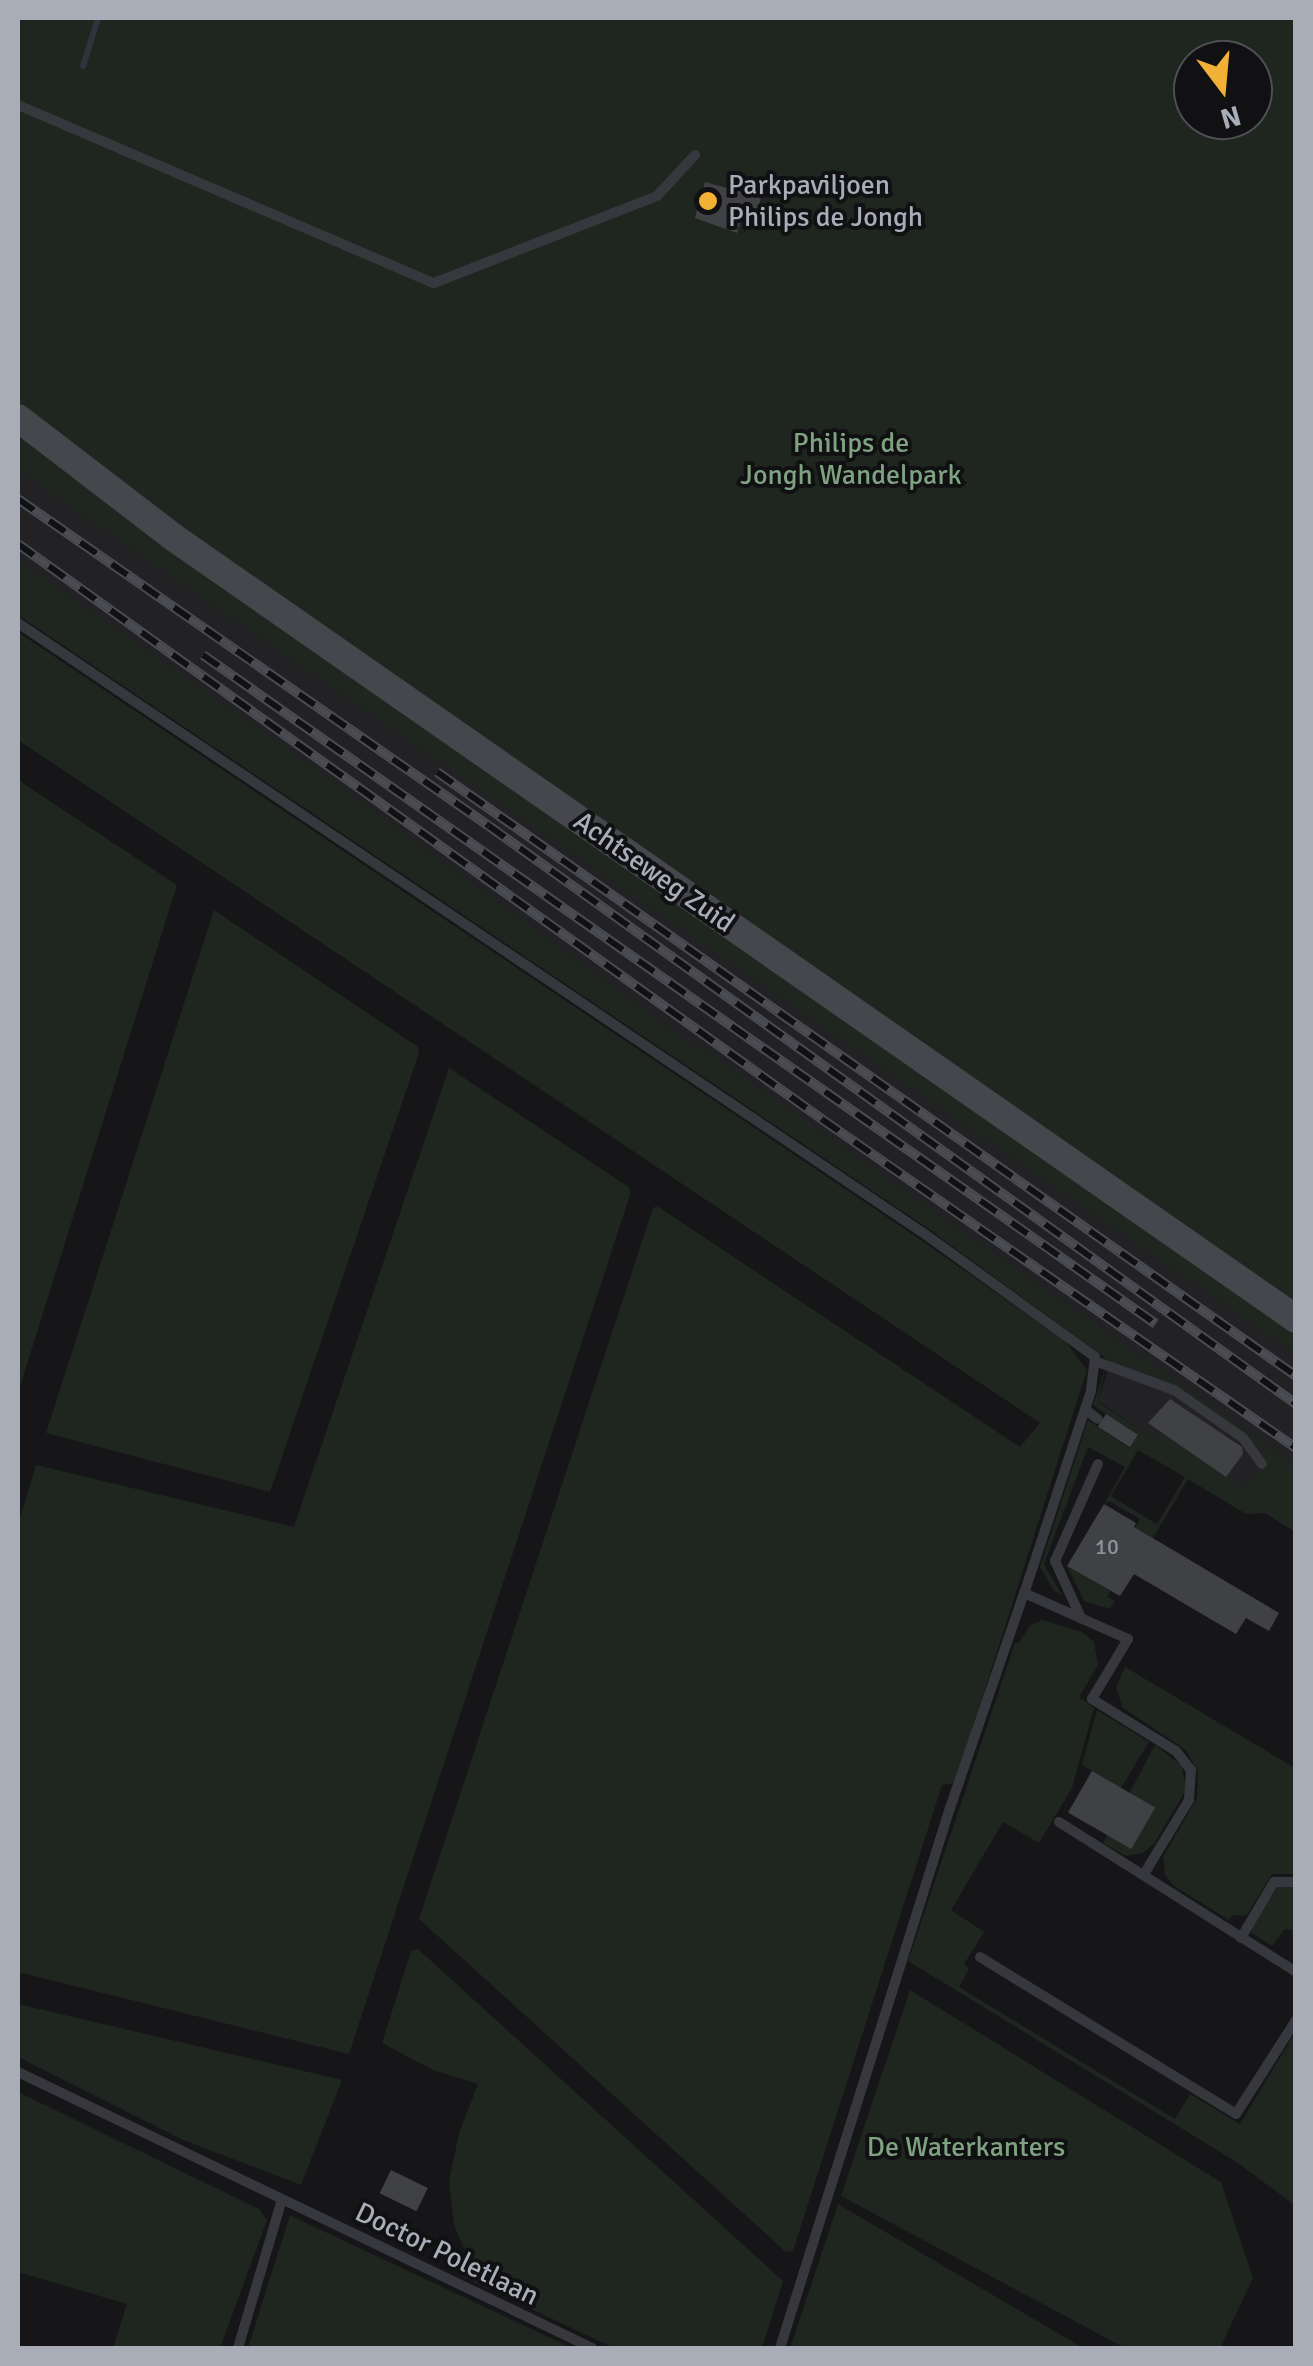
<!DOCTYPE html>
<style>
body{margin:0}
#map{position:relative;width:1313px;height:2366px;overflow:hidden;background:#161618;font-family:Signika,sans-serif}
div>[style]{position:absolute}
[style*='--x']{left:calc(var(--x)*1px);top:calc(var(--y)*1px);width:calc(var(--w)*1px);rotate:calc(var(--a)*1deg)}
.built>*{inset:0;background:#222225}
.green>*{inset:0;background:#1e261f}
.stream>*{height:6px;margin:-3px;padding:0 3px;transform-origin:3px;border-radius:3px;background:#2c353c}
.building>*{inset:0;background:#404145;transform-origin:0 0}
.lane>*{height:10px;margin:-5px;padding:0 5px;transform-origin:5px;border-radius:5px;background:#37383d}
.secondary>*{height:28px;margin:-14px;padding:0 14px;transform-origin:14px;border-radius:14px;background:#45474d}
.rail>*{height:10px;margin-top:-5px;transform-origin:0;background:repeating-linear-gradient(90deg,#111113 0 19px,#4a4c52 0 38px);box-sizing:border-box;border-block:2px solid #4a4c52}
.dots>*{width:28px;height:28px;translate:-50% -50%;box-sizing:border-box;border:5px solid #111113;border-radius:50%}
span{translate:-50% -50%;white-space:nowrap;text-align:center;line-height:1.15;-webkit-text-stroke:8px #111113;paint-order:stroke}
.number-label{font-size:22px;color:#8e929b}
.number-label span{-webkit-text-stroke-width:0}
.poi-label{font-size:28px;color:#a8adb8}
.left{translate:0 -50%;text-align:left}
.park-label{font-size:28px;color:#7fa381}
.street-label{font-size:28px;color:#a8adb8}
.frame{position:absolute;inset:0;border:20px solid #a8adb8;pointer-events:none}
.north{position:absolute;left:1173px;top:40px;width:100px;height:100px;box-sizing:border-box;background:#111113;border:2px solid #4d4f55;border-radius:50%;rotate:164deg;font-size:28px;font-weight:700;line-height:40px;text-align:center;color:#a8adb8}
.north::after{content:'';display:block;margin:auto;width:35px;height:45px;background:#f2b134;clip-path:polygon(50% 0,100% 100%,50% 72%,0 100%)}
</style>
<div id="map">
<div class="built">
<div style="clip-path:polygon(18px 467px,1295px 1339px,1295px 1509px,1246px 1502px,1098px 1401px,1114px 1351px,18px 601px)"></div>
</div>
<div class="green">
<div style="clip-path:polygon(evenodd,18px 18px,1295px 18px,1295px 1305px,128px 493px,18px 402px,18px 18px,1193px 60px,1253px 60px,1253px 120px,1193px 120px,1193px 60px)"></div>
<div style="clip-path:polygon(18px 433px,167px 548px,1295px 1333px,1295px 1353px,18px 470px)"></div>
<div style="clip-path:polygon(evenodd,18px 560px,326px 776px,700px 1051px,703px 1049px,1287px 1459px,1282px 1471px,1290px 1460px,1295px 1464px,1295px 1532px,1265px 1513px,1246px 1514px,1188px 1479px,1153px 1538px,1135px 1528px,1140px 1519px,1109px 1501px,1104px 1504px,1125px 1467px,1088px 1447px,1044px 1564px,1062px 1595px,1054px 1591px,1040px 1567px,1088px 1420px,1129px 1448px,1137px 1436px,1093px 1405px,1105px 1369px,1098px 1402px,1154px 1439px,1160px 1431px,1245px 1488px,1264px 1461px,1264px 1451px,1163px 1379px,1108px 1360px,926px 1227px,18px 615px,18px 560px,1138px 1450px,1185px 1477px,1157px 1524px,1111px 1496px,1138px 1450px)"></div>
<div style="clip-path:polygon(18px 632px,918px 1238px,1066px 1342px,1087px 1370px,955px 1783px,942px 1785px,793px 2251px,786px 2252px,419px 1919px,653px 1208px,657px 1206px,1020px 1447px,1040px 1423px,18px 740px)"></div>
<div style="clip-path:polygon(18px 780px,177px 885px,18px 1393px,18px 779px)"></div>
<div style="clip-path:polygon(214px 910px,418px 1047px,419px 1053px,270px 1492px,46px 1433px)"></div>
<div style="clip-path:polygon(449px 1068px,630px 1188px,630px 1195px,349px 2054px,18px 1972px,18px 1525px,36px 1465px,294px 1527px)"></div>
<div style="clip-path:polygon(1067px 1566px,1110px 1591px,1107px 1597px,1115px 1601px,1110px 1609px,1084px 1601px)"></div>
<div style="clip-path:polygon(1042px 1620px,1082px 1632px,1094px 1642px,1098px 1665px,1079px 1697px,1094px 1708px,1072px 1788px,1039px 1843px,1003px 1822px,951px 1910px,984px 1932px,964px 1964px,969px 1969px,959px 1987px,1175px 2119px,1190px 2094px,1240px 2124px,1295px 2033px,1295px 2205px,1235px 2161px,908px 1961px,1015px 1643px,1019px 1643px,1030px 1625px)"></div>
<div style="clip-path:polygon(1125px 1667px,1295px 1768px,1295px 1874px,1272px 1874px,1246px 1916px,1232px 1915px,1229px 1920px,1174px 1886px,1165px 1875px,1163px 1857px,1197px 1798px,1198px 1772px,1186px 1750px,1123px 1708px,1116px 1688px)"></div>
<div style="clip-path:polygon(1097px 1710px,1149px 1742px,1121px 1788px,1082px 1765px)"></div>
<div style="clip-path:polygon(1155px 1745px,1182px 1766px,1186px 1790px,1154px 1844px,1143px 1853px,1126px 1856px,1103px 1843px)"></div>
<div style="clip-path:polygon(1278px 1886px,1295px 1886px,1295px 1930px,1285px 1929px,1272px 1946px,1250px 1932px)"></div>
<div style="clip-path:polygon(418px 1949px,783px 2281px,762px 2348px,614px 2348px,461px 2276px,469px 2259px,454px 2225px,449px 2181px,459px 2133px,478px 2084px,433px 2070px,382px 2043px,411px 1951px)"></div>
<div style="clip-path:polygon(910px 1990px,1221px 2182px,1253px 2278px,1220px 2348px,1125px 2348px,841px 2196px)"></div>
<div style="clip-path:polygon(18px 2004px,342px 2080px,301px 2185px,181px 2139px,18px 2057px)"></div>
<div style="clip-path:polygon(18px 2092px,259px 2209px,267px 2220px,220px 2348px,113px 2348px,127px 2304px,18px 2272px)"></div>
<div style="clip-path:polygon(838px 2204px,1083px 2348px,790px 2348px)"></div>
<div style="clip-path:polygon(290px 2215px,321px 2230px,572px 2348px,248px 2348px)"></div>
</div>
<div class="stream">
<div style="--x:83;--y:66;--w:50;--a:-72.6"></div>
</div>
<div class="building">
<div style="clip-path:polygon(705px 182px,761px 197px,757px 213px,744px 209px,737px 233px,695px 218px)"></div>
<div style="clip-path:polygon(1170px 1399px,1242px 1447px,1243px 1454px,1226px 1477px,1148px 1423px)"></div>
<div style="left:1106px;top:1414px;width:38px;height:15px;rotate:33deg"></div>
<div style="clip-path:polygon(1104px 1504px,1136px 1523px,1134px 1527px,1279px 1613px,1269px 1631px,1246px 1618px,1236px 1634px,1134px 1574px,1120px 1596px,1067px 1566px)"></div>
<div style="left:1092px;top:1771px;width:73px;height:48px;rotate:30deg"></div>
<div style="left:391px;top:2170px;width:41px;height:26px;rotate:26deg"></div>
</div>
<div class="lane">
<div style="--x:18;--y:105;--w:452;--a:23.2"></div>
<div style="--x:434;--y:283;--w:239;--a:-21.3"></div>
<div style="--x:657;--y:196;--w:56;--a:-47.2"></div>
<div style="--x:18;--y:623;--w:1090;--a:33.97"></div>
<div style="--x:922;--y:1232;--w:213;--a:35.8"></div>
<div style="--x:1095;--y:1357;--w:34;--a:97"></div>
<div style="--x:1091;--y:1391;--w:213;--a:108.3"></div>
<div style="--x:1024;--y:1593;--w:114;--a:23.9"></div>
<div style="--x:1128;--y:1639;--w:70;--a:121"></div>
<div style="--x:1092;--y:1699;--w:99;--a:31.8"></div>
<div style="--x:1176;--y:1751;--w:24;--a:52"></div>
<div style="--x:1191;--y:1770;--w:30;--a:94"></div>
<div style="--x:1189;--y:1800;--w:87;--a:121.3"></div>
<div style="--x:1095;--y:1361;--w:84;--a:20.2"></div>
<div style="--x:1174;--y:1390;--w:84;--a:34.8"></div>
<div style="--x:1243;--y:1438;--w:32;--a:54"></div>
<div style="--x:1085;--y:1409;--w:16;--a:38"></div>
<div style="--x:1081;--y:1618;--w:63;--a:-114.5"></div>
<div style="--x:1055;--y:1561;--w:106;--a:-66.1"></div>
<div style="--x:1059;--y:1822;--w:280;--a:32.3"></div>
<div style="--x:1241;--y:1938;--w:65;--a:-59.5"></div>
<div style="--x:1274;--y:1882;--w:22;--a:0"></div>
<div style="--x:980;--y:1957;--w:300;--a:31.5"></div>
<div style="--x:1236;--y:2114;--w:112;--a:-57.4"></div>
<div style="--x:18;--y:2072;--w:637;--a:25.68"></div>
<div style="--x:238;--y:2348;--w:155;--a:-73.5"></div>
<div style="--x:780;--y:2348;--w:566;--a:-72.53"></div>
<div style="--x:950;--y:1808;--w:227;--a:-71"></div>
</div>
<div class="secondary">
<div style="--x:18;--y:418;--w:195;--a:37.5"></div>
<div style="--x:173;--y:537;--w:1368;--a:34.85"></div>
</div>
<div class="rail">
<div style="--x:18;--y:499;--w:573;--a:34.77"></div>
<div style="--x:489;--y:826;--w:993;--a:35.61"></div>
<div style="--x:18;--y:544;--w:990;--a:35.58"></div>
<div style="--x:823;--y:1120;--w:576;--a:34.74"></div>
<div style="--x:203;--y:655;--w:1164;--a:35.07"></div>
<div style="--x:437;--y:772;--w:1050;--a:35.11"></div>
</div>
<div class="dots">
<div style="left:708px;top:201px;background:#f2b134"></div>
</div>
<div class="number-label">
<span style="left:1107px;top:1547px">10</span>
</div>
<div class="poi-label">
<span class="left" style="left:728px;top:201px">Parkpaviljoen<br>Philips de Jongh</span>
</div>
<div class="park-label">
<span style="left:851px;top:459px">Philips de<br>Jongh Wandelpark</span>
<span style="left:966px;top:2147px">De Waterkanters</span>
</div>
<div class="street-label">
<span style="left:654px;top:872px;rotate:35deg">Achtseweg Zuid</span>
<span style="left:447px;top:2254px;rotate:26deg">Doctor Poletlaan</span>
</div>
<div class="frame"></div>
<div class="north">N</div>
</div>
